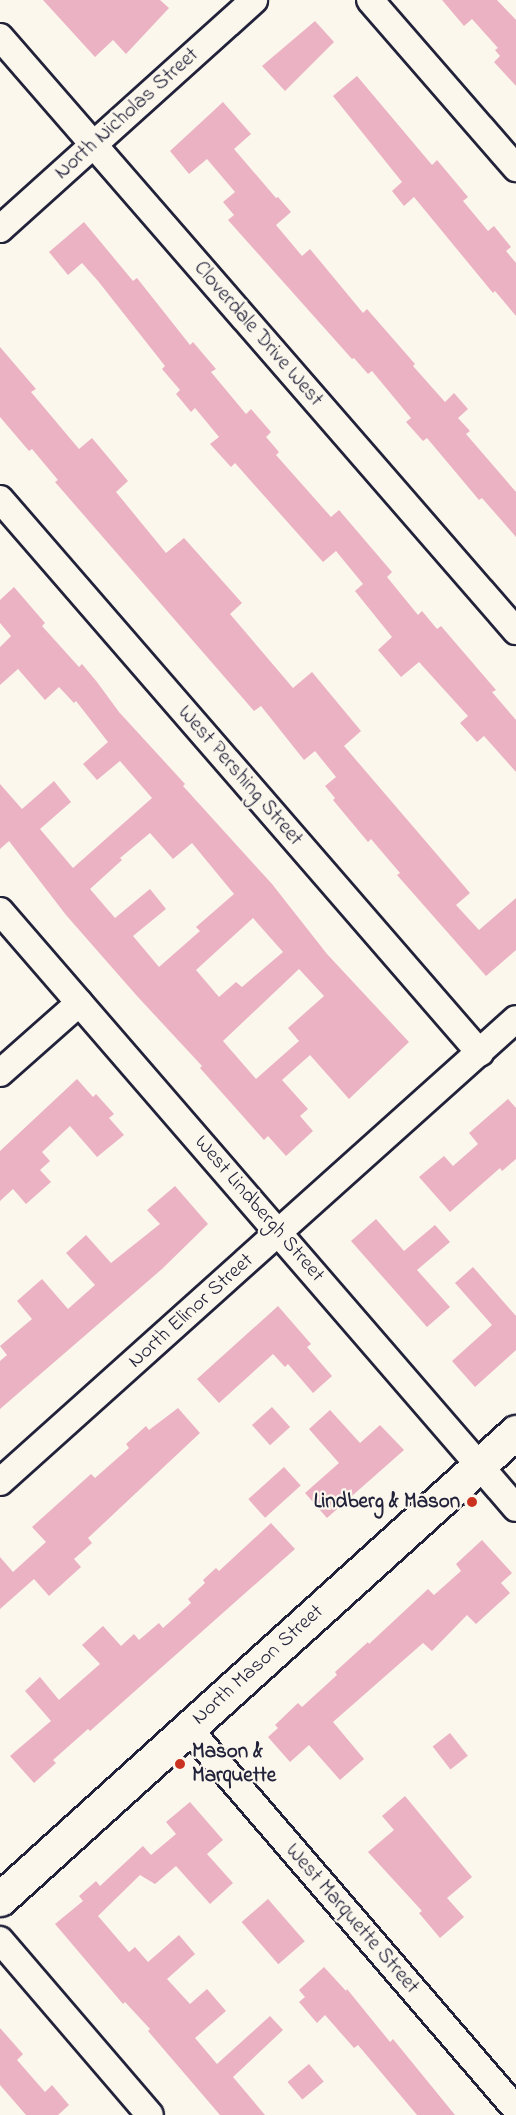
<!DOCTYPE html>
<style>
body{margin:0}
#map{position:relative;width:516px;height:2115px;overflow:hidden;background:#fbf7ec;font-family:"Indie Flower",sans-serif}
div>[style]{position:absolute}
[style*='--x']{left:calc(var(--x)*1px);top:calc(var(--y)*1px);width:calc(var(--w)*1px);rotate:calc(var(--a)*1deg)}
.building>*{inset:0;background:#ebb2c4;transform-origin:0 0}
.roads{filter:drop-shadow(2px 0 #22223b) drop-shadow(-2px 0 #22223b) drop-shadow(0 2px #22223b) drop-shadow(0 -2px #22223b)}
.street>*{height:26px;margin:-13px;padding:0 13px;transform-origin:13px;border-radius:13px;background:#fbf7ec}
.secondary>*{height:33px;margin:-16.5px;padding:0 16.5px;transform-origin:16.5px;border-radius:16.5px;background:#fbf7ec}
.dots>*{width:16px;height:16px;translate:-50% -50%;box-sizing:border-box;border:3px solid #fbf7ec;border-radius:50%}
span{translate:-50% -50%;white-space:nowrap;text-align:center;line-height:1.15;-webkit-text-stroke:4.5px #fbf7ec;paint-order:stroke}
.street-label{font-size:21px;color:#22223b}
.poi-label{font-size:21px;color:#22223b;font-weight:700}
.right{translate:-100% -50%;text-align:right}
.left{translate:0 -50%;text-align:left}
</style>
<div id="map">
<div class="building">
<div style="clip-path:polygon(43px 0,160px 0,169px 8px,126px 54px,113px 40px,95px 57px)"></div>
<div style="clip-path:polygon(442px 0,497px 0,516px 20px,516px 86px,494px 62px,500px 56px,495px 50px,498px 48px,472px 19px,464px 26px)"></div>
<div style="clip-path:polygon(315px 21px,334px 42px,285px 91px,262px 66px)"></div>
<div style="clip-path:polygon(357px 76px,432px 165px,437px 160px,468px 197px,463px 201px,488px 231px,494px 226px,511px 247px,506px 251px,516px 263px,516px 316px,495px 291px,493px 293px,414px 197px,404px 206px,392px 191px,402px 182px,333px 96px)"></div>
<div style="clip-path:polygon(223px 102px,251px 134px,234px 149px,276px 198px,278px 197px,291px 212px,276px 225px,302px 256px,310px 249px,363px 313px,367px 309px,415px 364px,413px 366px,445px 402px,454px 393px,468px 409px,458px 418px,470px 431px,466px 434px,516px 492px,516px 537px,482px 498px,479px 500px,427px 438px,423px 441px,406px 422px,411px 418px,372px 371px,368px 374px,354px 358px,352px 359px,228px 220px,234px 215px,223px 202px,235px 192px,207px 159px,189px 174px,170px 151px)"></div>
<div style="clip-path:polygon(84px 222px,133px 281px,137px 278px,190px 345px,193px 342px,216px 369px,211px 372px,246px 414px,251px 409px,271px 432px,266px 437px,279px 452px,276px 455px,331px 517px,339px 510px,392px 572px,387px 577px,418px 615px,422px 611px,437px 629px,441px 626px,496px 690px,492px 692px,516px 720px,516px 772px,484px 736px,477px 742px,460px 723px,468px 716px,419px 662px,401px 677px,378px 650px,392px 637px,355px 591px,363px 584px,336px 551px,323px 562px,235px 463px,231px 467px,210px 444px,219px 437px,195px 408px,191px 412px,176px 394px,180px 390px,162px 369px,165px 366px,98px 281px,82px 263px,68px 275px,49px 252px)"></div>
<div style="clip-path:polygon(0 347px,36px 389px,31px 392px,79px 449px,92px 438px,128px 481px,116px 492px,166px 553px,184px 538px,242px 603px,230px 614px,293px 688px,312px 672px,361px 731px,344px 746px,470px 893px,456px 905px,479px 930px,516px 898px,516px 950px,486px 976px,397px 875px,400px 873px,371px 839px,368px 842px,333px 800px,335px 798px,325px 786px,336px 777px,315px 751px,304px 760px,261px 706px,254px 711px,55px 482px,58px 480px,32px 449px,29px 451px,0 417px)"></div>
<div style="clip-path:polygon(evenodd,14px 587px,45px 623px,42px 626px,79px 667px,82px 664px,97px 682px,119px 712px,185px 784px,183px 786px,272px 884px,327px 954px,409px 1042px,349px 1099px,310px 1055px,282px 1080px,308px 1109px,300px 1116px,313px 1131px,286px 1156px,268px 1136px,264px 1140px,200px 1068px,202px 1066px,137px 996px,66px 915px,9px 841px,0 849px,0 784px,22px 809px,54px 781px,71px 802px,40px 829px,73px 868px,152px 798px,120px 761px,97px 780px,83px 764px,108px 742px,76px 701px,74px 703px,59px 687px,45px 700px,18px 669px,0 685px,0 647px,11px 636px,0 623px,0 600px,14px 587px,150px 833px,173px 859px,192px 843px,234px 894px,196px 927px,200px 931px,159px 967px,133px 936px,166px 909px,150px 889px,115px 918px,90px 889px,122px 860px,120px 858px,150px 833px,14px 587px,253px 918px,283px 952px,242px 987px,236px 982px,219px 997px,196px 970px,253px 918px,14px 587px,299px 969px,324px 996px,288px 1028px,299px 1041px,256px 1079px,223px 1041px,299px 969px)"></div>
<div style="clip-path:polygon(77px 1079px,93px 1097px,96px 1094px,114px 1114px,109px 1118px,124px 1135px,97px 1157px,70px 1126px,42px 1152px,50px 1161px,40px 1170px,51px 1182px,26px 1204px,13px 1189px,0 1201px,0 1151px)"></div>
<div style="clip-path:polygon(508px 1099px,516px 1108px,516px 1159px,502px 1171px,500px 1168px,450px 1212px,419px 1177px,444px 1156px,453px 1166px,478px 1144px,469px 1133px)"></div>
<div style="clip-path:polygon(175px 1186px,208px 1224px,162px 1269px,0 1409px,0 1361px,7px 1355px,0 1346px,32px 1319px,17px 1301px,42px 1279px,68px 1309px,95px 1285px,66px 1253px,86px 1235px,111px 1263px,160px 1224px,147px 1210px)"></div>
<div style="clip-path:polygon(376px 1219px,404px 1251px,435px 1225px,450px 1242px,417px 1270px,450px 1307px,427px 1327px,351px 1241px)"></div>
<div style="clip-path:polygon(473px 1267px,516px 1316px,516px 1350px,475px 1387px,452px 1361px,492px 1325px,455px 1283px)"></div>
<div style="clip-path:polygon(278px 1306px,311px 1344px,307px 1347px,332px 1376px,313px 1393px,288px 1364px,285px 1367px,273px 1354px,219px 1403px,197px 1379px)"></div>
<div style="left:272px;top:1407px;width:27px;height:27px;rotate:48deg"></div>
<div style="clip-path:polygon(178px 1408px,200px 1433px,88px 1538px,92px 1543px,74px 1559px,81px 1567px,49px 1596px,34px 1579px,0 1609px,0 1557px,13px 1572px,46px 1542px,32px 1527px,91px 1474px,95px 1478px,129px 1448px,126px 1444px,146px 1426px,149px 1430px)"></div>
<div style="clip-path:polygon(330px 1410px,360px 1443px,380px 1425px,404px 1450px,327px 1518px,305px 1493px,339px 1463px,309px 1429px)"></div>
<div style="left:284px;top:1467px;width:25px;height:48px;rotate:48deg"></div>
<div style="clip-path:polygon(271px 1523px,295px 1549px,90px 1731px,88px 1729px,53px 1760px,56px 1763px,34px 1783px,10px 1756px,51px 1721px,25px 1691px,40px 1677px,59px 1700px,100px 1664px,82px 1645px,103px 1626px,121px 1646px,134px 1634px,139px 1640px,159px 1623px,163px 1628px,191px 1603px,188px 1599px,205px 1583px,203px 1580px,216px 1568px,219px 1571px)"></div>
<div style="clip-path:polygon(482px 1540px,512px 1573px,501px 1583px,510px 1593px,476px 1624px,467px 1615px,432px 1651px,423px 1643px,333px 1722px,364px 1759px,340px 1780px,309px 1745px,290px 1762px,268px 1737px,278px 1728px,275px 1725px,298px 1703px,302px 1707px,337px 1675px,335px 1672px,368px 1642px,369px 1644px,428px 1589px,434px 1595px,461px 1571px,456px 1564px)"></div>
<div style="left:450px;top:1733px;width:29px;height:22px;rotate:52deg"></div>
<div style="clip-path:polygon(405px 1796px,472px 1877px,447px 1898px,464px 1917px,440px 1938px,419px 1913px,422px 1911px,368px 1852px,394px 1830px,382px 1816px)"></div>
<div style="clip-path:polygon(190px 1802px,223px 1840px,207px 1854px,233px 1883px,210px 1904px,176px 1866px,155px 1884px,140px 1875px,98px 1916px,129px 1952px,135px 1947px,148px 1962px,179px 1935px,195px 1954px,167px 1979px,190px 2004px,207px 1989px,226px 2011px,195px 2038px,217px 2064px,270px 2016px,283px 2030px,233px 2077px,265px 2115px,220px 2115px,148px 2031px,150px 2029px,125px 2002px,123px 2004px,55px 1924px,83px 1901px,79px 1896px,96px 1881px,100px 1886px,143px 1846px,151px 1855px,176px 1834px,166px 1822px)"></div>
<div style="left:268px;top:1899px;width:56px;height:35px;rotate:49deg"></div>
<div style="clip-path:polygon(324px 1967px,346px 1991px,347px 1989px,390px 2042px,393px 2039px,455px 2115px,417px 2115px,358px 2045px,354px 2048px,325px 2015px,317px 2023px,299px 2002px,305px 1997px,299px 1990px)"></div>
<div style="clip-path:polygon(0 2028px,23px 2054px,17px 2060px,45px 2092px,52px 2085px,69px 2105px,58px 2115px,26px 2115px,0 2085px)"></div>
<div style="left:309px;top:2064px;width:23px;height:28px;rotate:50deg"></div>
</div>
<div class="roads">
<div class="street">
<div style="--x:370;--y:0;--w:223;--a:49"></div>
<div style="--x:0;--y:37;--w:787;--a:49.02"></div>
<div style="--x:0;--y:229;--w:342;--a:-42"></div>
<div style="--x:0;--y:499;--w:733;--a:49.09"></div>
<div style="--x:0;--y:911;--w:789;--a:49.16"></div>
<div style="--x:0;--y:1073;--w:106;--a:-41.5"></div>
<div style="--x:0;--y:1482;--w:693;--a:-41.9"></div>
<div style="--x:188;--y:1728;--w:503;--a:49.28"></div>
<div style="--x:0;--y:1940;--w:230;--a:49.4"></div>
</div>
<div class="secondary">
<div style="--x:0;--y:1899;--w:696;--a:-42.15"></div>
</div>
</div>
<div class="dots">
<div style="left:472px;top:1502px;background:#c8321e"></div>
<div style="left:180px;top:1764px;background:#c8321e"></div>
</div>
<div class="street-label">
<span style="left:127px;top:114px;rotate:-42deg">North Nicholas Street</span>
<span style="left:258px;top:334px;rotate:49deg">Cloverdale Drive West</span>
<span style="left:240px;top:776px;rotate:49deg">West Pershing Street</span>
<span style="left:259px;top:1209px;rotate:49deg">West Lindbergh Street</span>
<span style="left:191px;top:1311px;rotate:-42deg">North Elinor Street</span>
<span style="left:258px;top:1665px;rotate:-42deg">North Mason Street</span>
<span style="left:352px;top:1919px;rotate:49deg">West Marquette Street</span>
</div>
<div class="poi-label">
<span class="right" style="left:460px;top:1502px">Lindberg &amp; Mason</span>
<span class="left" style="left:192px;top:1764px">Mason &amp;<br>Marquette</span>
</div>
</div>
